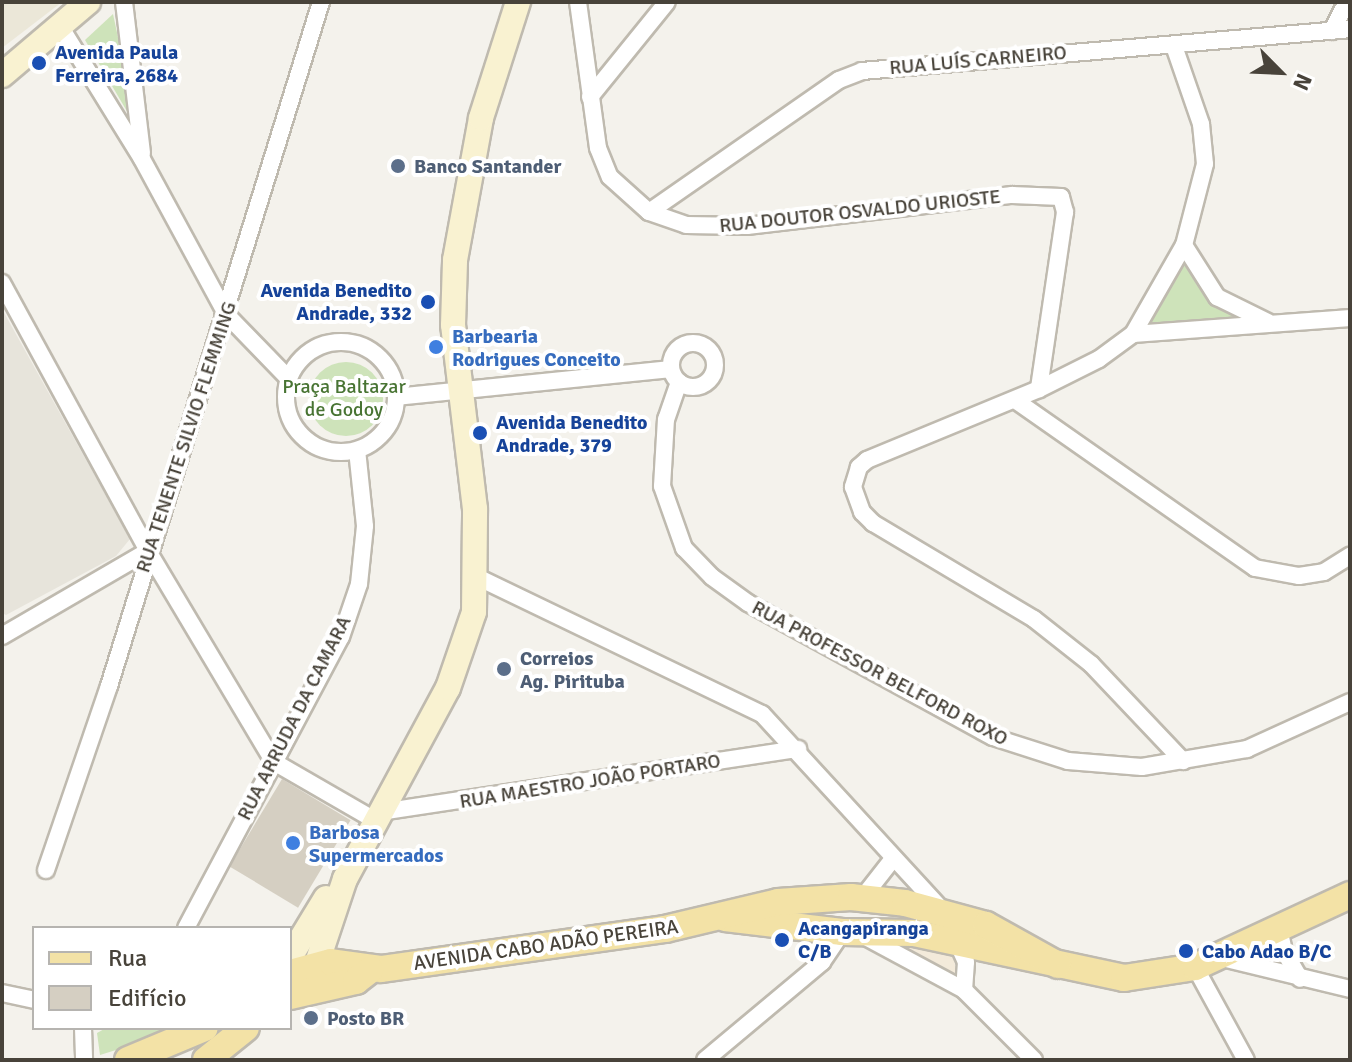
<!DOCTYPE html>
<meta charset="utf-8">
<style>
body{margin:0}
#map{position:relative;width:1352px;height:1062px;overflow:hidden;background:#f4f2ec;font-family:Signika,sans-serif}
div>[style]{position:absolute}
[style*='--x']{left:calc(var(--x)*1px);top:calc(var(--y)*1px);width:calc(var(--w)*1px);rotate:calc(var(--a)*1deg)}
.residential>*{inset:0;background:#e7e4db}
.commercial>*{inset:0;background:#f3eada}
.education>*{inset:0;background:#ebe7d8}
.green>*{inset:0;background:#cee3ba}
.round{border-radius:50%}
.building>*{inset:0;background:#d5cfc2;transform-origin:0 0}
.roads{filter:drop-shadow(2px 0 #bfbaaf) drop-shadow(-2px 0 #bfbaaf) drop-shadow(0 2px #bfbaaf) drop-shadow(0 -2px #bfbaaf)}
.minor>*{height:16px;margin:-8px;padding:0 8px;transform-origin:8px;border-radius:8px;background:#fff}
.minor>.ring{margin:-8px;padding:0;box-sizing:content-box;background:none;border:16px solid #fff;border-radius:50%}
.secondary>*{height:24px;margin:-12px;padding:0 12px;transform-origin:12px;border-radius:12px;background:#f9f2d1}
.primary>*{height:26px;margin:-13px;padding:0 13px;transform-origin:13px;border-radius:13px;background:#f3e2a6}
.dots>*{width:22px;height:22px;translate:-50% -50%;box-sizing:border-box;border:4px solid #fff;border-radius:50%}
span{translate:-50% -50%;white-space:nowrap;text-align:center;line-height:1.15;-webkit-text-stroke:8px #fff;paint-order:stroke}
.transit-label{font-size:20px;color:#164399;font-weight:700}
.left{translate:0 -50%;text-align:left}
.right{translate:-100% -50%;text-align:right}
.street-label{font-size:20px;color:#48433a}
.service-label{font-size:20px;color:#4e5e75;font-weight:700}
.shop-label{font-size:20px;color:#366cbe;font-weight:700}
.park-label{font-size:20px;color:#487433}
.frame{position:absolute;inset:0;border:4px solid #48433a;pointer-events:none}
.legend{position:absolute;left:32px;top:926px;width:260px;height:104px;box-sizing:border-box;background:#fff;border:2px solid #b6b4b0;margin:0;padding:10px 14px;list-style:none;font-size:24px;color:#48433a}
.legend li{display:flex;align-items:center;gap:16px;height:40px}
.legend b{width:40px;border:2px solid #b6b4b0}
.north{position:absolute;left:1240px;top:32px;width:80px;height:80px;-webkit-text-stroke:6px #fff;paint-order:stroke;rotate:114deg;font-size:22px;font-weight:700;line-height:32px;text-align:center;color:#48433a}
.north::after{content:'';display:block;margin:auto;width:28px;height:36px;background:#48433a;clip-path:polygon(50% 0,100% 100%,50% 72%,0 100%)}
</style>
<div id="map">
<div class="residential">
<div style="clip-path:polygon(2px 309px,130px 539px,116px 556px,6px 615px,2px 613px)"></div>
</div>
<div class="commercial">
<div style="clip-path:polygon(886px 942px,952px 952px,958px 977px,898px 950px)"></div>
</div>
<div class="education">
<div style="clip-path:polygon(2px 2px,62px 2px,2px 48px)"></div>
</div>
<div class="green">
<div style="clip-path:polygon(113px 14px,138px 130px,85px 40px)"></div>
<div style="clip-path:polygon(1185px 262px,1213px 301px,1247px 318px,1147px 325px)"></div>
<div class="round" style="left:309px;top:362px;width:74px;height:74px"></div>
<div style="clip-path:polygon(106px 1028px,162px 1028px,167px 1034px,100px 1055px,97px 1033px)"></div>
</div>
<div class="building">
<div style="left:282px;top:779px;width:80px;height:102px;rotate:31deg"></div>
</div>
<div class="roads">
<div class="minor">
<div style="--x:124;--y:2;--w:152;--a:83.2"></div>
<div style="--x:578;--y:2;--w:147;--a:82.2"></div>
<div style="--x:598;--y:148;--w:31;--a:68"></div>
<div style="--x:610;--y:177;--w:52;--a:41.9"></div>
<div style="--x:649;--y:212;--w:39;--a:19"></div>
<div style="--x:686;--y:225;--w:61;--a:0.9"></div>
<div style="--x:747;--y:226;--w:267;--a:-6.7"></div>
<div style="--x:1012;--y:195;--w:49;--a:2.3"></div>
<div style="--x:1061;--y:197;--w:16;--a:75"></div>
<div style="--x:1065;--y:212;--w:179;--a:98.4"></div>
<div style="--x:60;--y:26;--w:156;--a:58.3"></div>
<div style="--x:142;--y:159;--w:176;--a:61.5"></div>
<div style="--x:226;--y:314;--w:89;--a:45.9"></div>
<div style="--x:1332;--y:31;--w:33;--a:-63"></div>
<div style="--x:1174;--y:46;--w:83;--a:70.9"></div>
<div style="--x:1201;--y:124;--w:40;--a:84.3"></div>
<div style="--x:1205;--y:164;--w:84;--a:104.5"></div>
<div style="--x:1184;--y:245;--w:103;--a:119.8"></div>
<div style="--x:1133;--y:334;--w:42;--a:143.7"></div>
<div style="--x:1099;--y:359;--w:67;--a:153.4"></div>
<div style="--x:1039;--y:389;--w:186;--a:157.6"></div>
<div style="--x:867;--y:460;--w:11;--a:139"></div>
<div style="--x:859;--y:467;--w:21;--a:107"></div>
<div style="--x:853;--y:487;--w:27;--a:70"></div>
<div style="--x:862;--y:512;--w:16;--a:45"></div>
<div style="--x:873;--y:523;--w:187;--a:30.8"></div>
<div style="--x:1034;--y:619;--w:73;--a:38.3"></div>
<div style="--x:1091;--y:664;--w:134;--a:46.5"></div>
<div style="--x:590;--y:97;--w:122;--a:-51"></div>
<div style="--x:649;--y:212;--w:231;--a:-34.8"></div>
<div style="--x:839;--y:80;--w:25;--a:-21"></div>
<div style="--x:862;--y:71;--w:490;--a:-4.9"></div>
<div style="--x:1184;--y:245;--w:62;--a:57.6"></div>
<div style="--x:1217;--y:297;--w:57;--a:26.1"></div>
<div style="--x:2;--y:283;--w:305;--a:61.4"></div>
<div style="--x:148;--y:551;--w:246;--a:59.2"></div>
<div style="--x:274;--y:762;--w:118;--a:30"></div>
<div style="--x:1133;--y:334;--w:218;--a:-4.2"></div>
<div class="ring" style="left:286px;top:342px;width:94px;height:94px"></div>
<div class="ring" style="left:671px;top:343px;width:28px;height:28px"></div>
<div style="--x:679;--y:382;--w:39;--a:109"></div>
<div style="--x:666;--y:419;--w:67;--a:93.4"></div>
<div style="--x:662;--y:486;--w:66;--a:70.5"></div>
<div style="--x:684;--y:548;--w:40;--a:46"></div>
<div style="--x:712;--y:577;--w:44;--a:35.8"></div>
<div style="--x:748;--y:603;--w:279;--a:28.7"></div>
<div style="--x:993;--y:737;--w:79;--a:17.7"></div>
<div style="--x:1068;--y:761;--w:74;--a:4.6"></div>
<div style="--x:1142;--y:767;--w:107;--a:-9.7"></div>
<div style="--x:1247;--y:749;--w:113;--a:-24.5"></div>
<div style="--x:396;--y:397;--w:276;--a:-5.8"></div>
<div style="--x:1015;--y:400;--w:293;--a:35"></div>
<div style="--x:1255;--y:568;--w:45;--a:10.3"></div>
<div style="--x:1299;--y:576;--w:25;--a:-9"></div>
<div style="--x:1324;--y:572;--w:31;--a:-32"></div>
<div style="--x:477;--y:577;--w:316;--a:25.7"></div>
<div style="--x:762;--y:714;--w:266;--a:47.4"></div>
<div style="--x:2;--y:636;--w:169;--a:-30.2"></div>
<div style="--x:381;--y:812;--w:422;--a:-8.6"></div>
<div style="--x:46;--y:870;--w:194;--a:-71.1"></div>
<div style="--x:109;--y:686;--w:716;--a:-72.78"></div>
<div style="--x:863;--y:897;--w:47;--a:-51.9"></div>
<div style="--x:186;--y:928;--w:330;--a:-62"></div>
<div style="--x:341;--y:637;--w:56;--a:-71.2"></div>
<div style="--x:359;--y:584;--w:58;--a:-84.1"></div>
<div style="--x:365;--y:526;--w:76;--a:-96"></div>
<div style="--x:1279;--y:928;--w:24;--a:78"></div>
<div style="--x:1284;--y:951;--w:32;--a:60"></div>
<div style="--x:862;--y:935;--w:116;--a:28.3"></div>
<div style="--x:964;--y:990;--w:99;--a:45"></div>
<div style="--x:957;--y:942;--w:22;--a:66"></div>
<div style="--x:966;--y:962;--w:28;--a:94"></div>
<div style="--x:1218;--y:957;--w:136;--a:13.6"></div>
<div style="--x:1195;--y:967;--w:106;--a:61.3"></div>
<div style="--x:2;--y:993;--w:33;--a:12"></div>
<div style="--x:83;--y:1028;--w:32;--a:88"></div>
<div style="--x:705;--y:1060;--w:153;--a:-39.9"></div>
<div style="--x:822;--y:962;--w:36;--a:-56"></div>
</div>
<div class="secondary">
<div style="--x:2;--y:75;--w:113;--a:-40.3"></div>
<div style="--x:290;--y:957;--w:69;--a:-58.6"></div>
<div style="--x:317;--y:963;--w:89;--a:-71.6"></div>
<div style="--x:345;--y:879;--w:217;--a:-61.7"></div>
<div style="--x:448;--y:688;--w:80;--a:-71.1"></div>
<div style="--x:474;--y:612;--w:103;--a:-89.4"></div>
<div style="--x:475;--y:509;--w:185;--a:-96.8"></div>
<div style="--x:453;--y:325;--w:65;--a:-88.2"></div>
<div style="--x:455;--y:260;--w:144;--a:-79.6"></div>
<div style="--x:481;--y:118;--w:122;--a:-72.3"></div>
</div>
<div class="primary">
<div style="--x:725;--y:918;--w:118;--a:6.8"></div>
<div style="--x:842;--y:932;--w:72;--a:0.8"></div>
<div style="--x:914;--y:933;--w:215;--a:12.1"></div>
<div style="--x:1124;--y:978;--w:72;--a:-8.8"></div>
<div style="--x:1195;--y:967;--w:171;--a:-24.9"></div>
<div style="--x:290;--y:973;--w:42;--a:-15"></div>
<div style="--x:331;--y:962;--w:50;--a:8"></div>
<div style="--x:381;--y:969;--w:287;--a:-8"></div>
<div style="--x:665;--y:929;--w:116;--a:-13.4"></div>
<div style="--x:778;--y:902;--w:73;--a:-3.9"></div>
<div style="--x:851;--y:897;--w:54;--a:6.3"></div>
<div style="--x:905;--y:903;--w:84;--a:15.2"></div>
<div style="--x:986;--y:925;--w:82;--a:29.1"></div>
<div style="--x:290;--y:996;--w:68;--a:-12.8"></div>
<div style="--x:356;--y:981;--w:18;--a:-38"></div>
<div style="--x:128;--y:1060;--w:83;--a:-22.6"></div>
<div style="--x:206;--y:1060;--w:51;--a:-38.7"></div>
</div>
</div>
<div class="dots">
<div style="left:39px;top:63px;background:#1a4fb4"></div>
<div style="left:398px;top:166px;background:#5c6f8a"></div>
<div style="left:428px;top:302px;background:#1a4fb4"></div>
<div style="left:436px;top:347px;background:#3f7fe0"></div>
<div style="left:480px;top:433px;background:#1a4fb4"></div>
<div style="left:504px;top:669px;background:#5c6f8a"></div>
<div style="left:293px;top:843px;background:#3f7fe0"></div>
<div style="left:782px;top:940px;background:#1a4fb4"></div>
<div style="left:1186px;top:951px;background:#1a4fb4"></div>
<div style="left:311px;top:1018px;background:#5c6f8a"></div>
</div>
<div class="transit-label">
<span class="left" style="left:55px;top:64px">Avenida Paula<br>Ferreira, 2684</span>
<span class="right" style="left:412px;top:302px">Avenida Benedito<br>Andrade, 332</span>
<span class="left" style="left:496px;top:434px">Avenida Benedito<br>Andrade, 379</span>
<span class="left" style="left:798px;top:940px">Acangapiranga<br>C/B</span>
<span class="left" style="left:1202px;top:951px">Cabo Adao B/C</span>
</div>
<div class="street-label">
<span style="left:978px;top:60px;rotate:-5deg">RUA LUÍS CARNEIRO</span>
<span style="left:860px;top:211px;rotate:-6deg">RUA DOUTOR OSVALDO URIOSTE</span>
<span style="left:186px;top:437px;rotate:-72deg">RUA TENENTE SILVIO FLEMMING</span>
<span style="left:880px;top:673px;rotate:28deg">RUA PROFESSOR BELFORD ROXO</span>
<span style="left:294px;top:718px;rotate:-63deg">RUA ARRUDA DA CAMARA</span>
<span style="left:590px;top:781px;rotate:-9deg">RUA MAESTRO JOÃO PORTARO</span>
<span style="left:546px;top:945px;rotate:-8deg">AVENIDA CABO ADÃO PEREIRA</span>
</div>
<div class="service-label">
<span class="left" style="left:414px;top:166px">Banco Santander</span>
<span class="left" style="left:520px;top:670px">Correios<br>Ag. Pirituba</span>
<span class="left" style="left:327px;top:1018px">Posto BR</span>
</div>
<div class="shop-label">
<span class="left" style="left:452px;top:348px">Barbearia<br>Rodrigues Conceito</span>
<span class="left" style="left:309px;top:844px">Barbosa<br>Supermercados</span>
</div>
<div class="park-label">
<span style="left:344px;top:398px">Praça Baltazar<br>de Godoy</span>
</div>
<div class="frame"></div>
<ul class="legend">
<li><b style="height:10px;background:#f3e2a6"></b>Rua</li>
<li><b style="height:22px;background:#d5cfc2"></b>Edifício</li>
</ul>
<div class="north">N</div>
</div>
